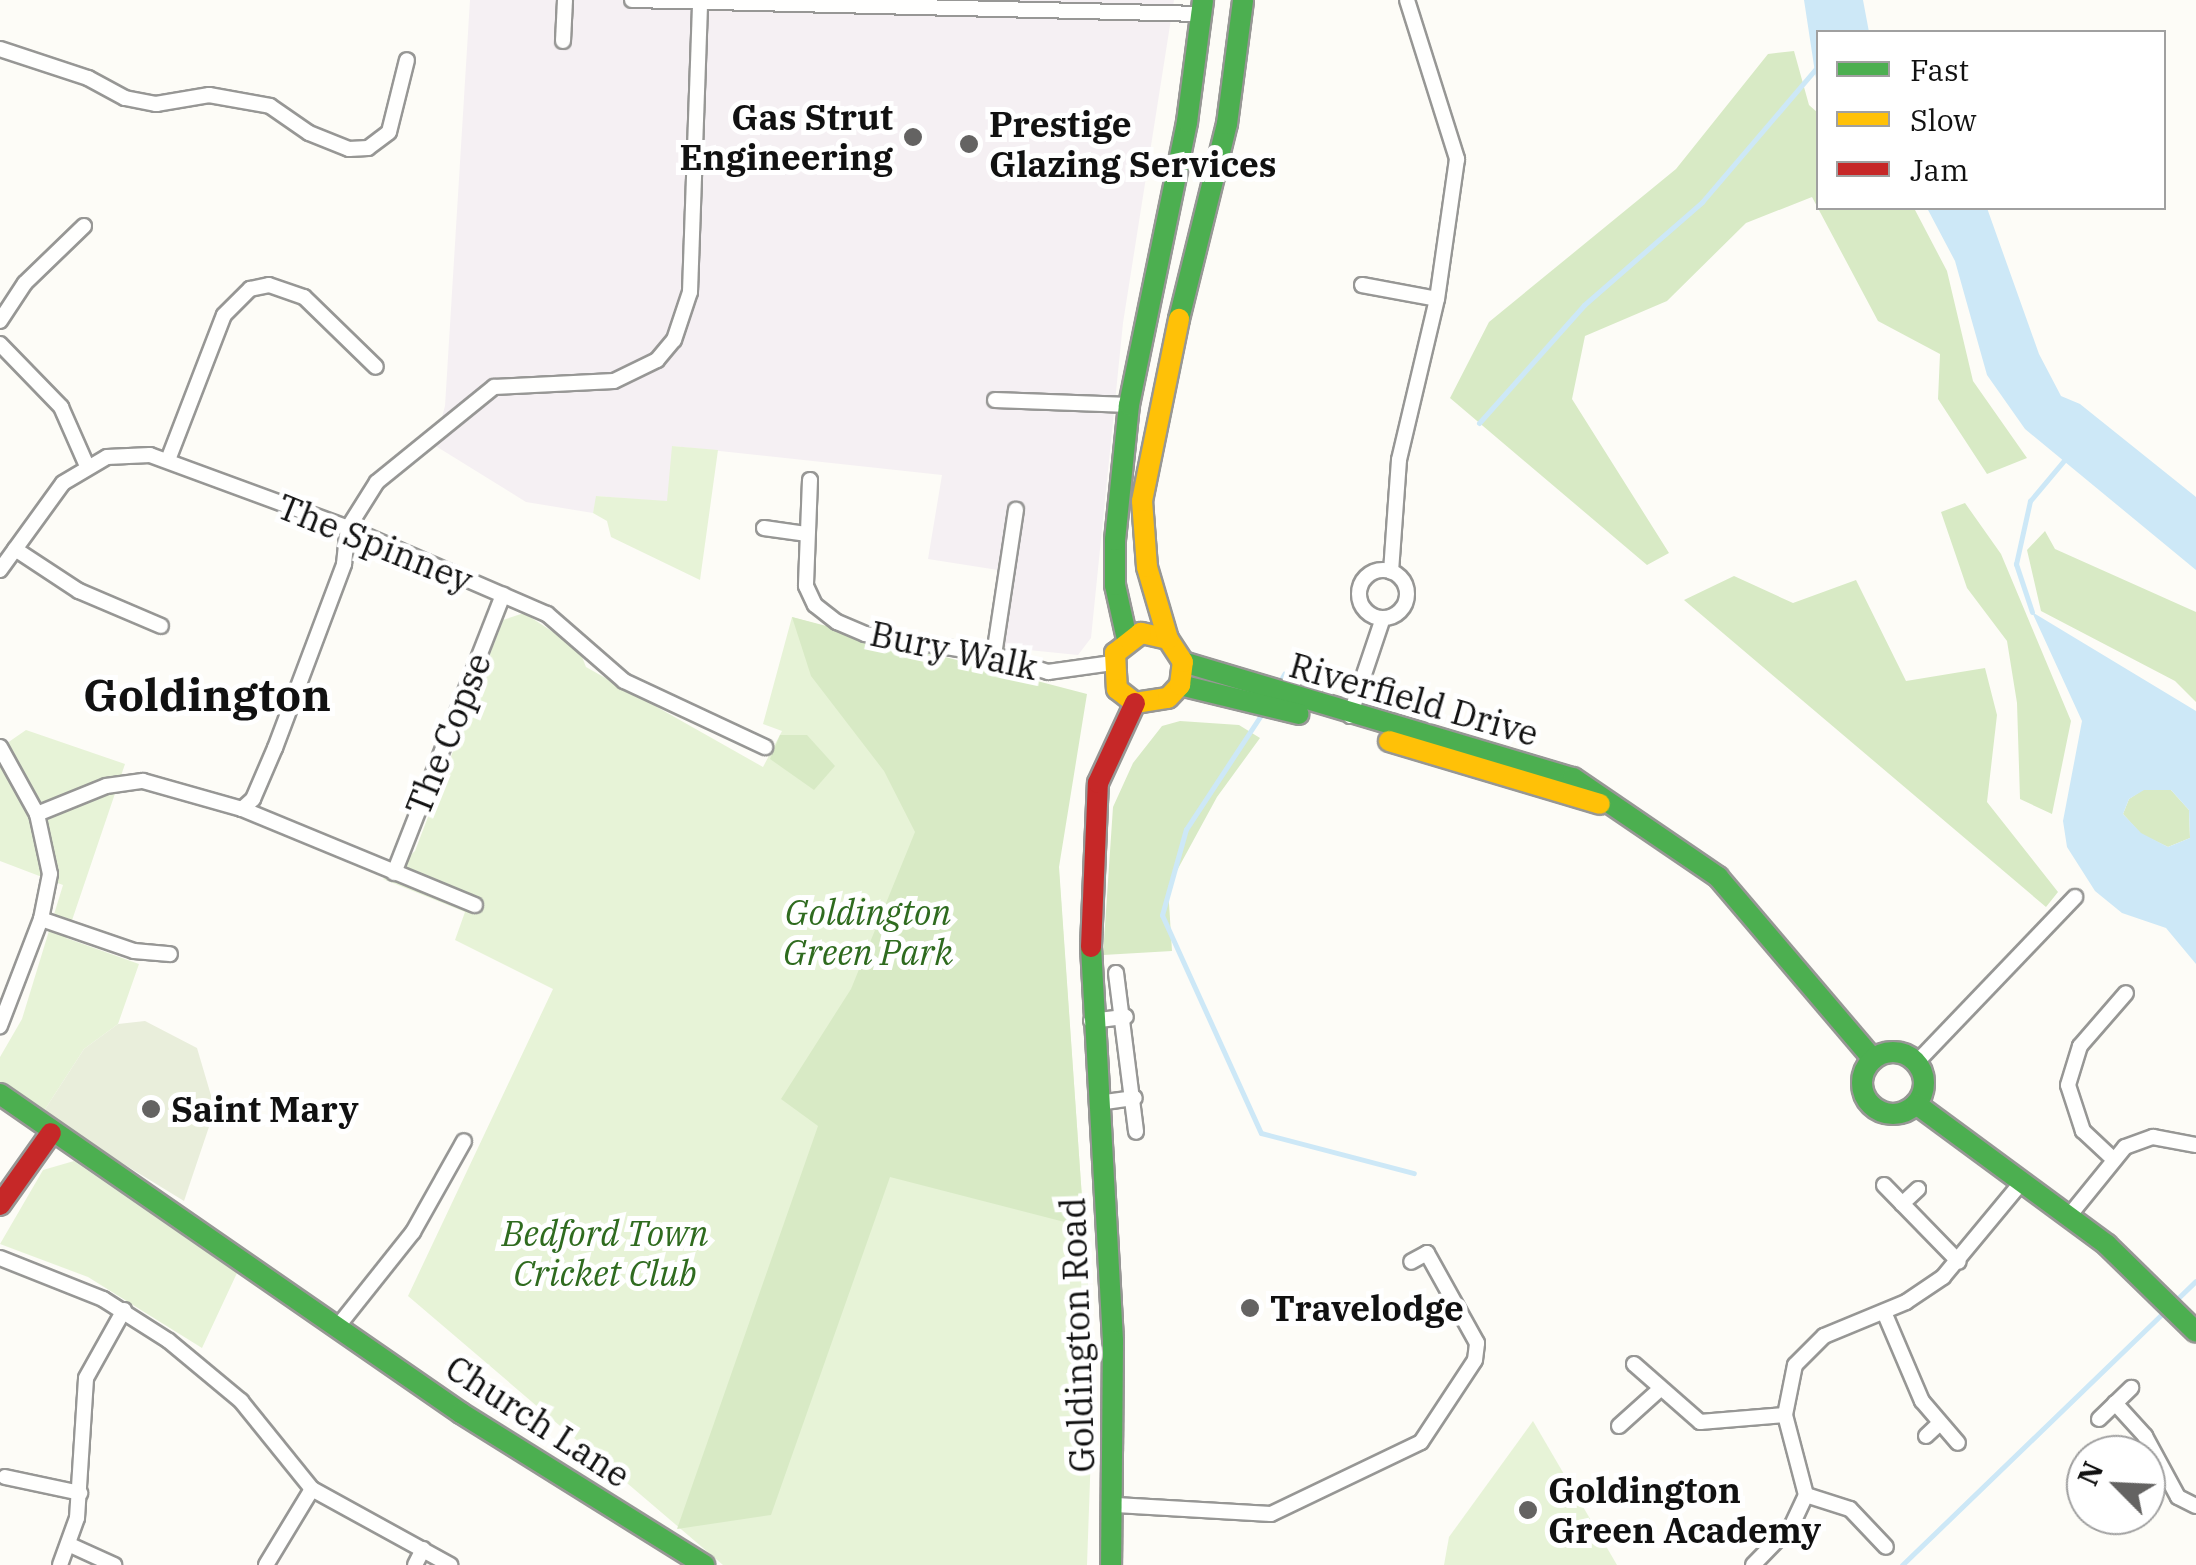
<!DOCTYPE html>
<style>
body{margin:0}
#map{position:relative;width:2196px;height:1565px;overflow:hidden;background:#fdfcf7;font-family:"IBM Plex Serif",serif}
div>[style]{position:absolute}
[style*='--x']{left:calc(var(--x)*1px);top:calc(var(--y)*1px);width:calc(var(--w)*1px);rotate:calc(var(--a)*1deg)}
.industrial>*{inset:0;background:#f5f0f3}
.green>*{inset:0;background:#e7f3d7}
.forest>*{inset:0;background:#d8eac5}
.cemetery>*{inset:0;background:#e9eedb}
.water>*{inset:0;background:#cde8f7}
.stream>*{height:5px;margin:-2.5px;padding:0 2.5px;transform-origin:2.5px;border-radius:2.5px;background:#cde8f7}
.roads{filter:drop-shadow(2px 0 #979795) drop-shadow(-2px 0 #979795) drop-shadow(0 2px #979795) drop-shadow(0 -2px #979795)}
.street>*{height:14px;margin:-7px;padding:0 7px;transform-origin:7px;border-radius:7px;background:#fffffe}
.street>.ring{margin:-7px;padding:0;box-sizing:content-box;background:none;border:14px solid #fffffe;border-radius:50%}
.fast>*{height:20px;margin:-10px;padding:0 10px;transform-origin:10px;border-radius:10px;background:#4caf50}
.fast>.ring{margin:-10px;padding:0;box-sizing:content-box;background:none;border:20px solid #4caf50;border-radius:50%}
.slow>*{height:20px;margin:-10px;padding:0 10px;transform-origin:10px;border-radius:10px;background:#ffc107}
.jam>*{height:20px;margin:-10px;padding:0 10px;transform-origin:10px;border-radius:10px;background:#c62828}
.dots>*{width:28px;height:28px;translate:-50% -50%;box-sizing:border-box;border:5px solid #fff;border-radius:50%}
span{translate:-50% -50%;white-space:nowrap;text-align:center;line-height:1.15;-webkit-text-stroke:10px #fff;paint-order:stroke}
.poi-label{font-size:35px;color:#111;font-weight:700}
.right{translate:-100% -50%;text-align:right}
.left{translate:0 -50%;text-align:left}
.street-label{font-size:35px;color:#111}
.park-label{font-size:35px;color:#2f6b1f;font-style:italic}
.district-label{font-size:45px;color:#111;font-weight:700}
.legend{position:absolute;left:1816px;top:30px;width:350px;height:180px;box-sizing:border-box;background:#fff;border:2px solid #a0a0a0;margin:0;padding:12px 18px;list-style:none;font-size:30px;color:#111}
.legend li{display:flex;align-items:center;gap:20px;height:50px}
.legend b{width:50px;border:2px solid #a0a0a0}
.north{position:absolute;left:2066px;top:1435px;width:100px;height:100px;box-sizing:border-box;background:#fff;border:2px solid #a0a0a0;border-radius:50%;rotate:294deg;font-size:28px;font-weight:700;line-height:40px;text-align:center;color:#111}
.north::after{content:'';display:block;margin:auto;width:35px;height:45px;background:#646362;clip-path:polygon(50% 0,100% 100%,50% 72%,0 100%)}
</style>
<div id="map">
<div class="industrial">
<div style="clip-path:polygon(470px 0,1174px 0,1123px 323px,1091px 638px,1078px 655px,989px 646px,998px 570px,928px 559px,942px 475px,673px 446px,668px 502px,597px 496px,593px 513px,526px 502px,434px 445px,445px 406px)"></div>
</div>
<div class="green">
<div style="clip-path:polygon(672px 446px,718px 450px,700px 580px,611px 537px,607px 521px,593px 513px,596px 496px,667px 501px)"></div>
<div style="clip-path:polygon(524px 613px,579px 649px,586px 667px,763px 767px,782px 731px,763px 724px,792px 617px,1065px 694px,1056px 829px,1094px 1368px,1087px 1565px,723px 1565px,408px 1296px,553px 989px,455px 940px,465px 912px,383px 879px,415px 851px,503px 620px)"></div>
<div style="clip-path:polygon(26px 730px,125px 764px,66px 938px,139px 964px,118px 1024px,84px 1049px,42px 1114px,0 1083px,0 1057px,22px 1019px,63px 885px,0 861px,0 748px)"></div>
<div style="clip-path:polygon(74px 1161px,237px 1273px,202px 1348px,88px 1277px,0 1244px,43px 1170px)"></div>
<div style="clip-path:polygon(1533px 1421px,1617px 1565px,1444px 1565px,1449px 1537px)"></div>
</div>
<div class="forest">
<div style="clip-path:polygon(1794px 51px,1809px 105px,1818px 113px,1818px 208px,1914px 208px,1947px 271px,1973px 381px,2027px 458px,1987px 474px,1938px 399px,1940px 354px,1878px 321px,1812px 197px,1746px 223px,1667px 301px,1585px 336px,1572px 399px,1669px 553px,1647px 565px,1450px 398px,1489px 322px,1676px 169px,1768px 54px)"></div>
<div style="clip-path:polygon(1965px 503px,2001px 554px,2071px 721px,2052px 814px,2020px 799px,2017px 703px,2007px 641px,1967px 588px,1941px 512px)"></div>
<div style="clip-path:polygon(2045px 531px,2055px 549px,2196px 612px,2196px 702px,2175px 681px,2041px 611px,2027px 550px)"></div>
<div style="clip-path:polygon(1734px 576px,1793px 603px,1856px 580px,1906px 681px,1985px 668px,1997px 715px,1987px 802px,2058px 892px,2046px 907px,1684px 600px)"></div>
<div style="clip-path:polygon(792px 617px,1087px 694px,1059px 867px,1084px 1227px,890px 1177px,771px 1515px,677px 1529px,818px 1126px,781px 1099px,851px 989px,915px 832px,884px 771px,811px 676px)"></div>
<div style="clip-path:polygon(1180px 721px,1239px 725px,1260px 738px,1217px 797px,1168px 887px,1172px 951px,1103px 955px,1113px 807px,1133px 763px,1162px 726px)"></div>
<div style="clip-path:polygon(780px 735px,807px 735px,835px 766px,814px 790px,770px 759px)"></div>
<div style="clip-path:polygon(2144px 789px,2171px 790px,2189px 810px,2190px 838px,2168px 847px,2141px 834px,2123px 814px,2129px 799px)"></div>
</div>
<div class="cemetery">
<div style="clip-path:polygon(145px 1021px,197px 1048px,215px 1109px,184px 1201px,42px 1114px,84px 1049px,118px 1024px)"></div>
</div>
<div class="water">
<div style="clip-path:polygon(1804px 0,1863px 0,1869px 32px,1818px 32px,1818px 92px)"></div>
<div style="clip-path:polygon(1927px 208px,1987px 208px,2039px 354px,2061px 396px,2080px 404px,2196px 497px,2196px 570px,2025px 429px,1987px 375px,1955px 261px)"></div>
<div style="clip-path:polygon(evenodd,2032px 612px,2196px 711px,2196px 964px,2166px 928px,2122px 913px,2095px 891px,2067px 847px,2063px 821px,2082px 721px,2032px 612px,2144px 790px,2171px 790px,2189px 810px,2190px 838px,2168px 847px,2141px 833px,2123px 814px,2129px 799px,2144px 790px)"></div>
</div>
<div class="stream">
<div style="--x:1479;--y:423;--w:158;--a:-48.3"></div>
<div style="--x:1584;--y:305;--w:157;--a:-41.1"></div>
<div style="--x:1702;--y:202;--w:179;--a:-49.5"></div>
<div style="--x:2032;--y:612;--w:51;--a:-108.4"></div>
<div style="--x:2016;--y:564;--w:65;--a:-77.5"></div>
<div style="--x:2030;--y:501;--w:56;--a:-50.1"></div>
<div style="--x:1278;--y:685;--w:13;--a:-61"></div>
<div style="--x:1263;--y:712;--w:140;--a:123.3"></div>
<div style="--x:1186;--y:829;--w:89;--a:105.6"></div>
<div style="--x:1162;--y:915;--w:239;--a:65.6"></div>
<div style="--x:1261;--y:1133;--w:158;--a:14.7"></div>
<div style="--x:2174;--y:1302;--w:30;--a:-44"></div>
<div style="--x:1902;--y:1565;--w:367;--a:-44"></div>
</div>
<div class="roads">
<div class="street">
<div style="--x:632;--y:0;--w:569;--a:1.41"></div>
<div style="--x:1407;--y:0;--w:167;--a:72.5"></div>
<div style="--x:1457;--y:159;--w:141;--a:98.1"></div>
<div style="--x:563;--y:41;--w:41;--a:-87.2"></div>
<div style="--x:0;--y:49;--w:93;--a:18.2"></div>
<div style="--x:88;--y:78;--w:42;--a:28.4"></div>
<div style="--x:125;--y:98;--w:32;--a:11"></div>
<div style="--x:156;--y:104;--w:54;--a:-9.6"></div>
<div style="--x:209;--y:95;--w:62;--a:10.2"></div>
<div style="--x:270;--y:106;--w:47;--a:34.7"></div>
<div style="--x:309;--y:133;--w:43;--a:21.8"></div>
<div style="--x:349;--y:149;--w:19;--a:-3"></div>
<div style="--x:368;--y:148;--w:26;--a:-37"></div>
<div style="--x:389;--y:132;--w:74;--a:-76"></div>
<div style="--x:1362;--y:285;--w:76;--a:10.6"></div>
<div style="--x:1437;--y:299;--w:165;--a:103.3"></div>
<div style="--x:1399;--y:460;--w:112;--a:94.1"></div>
<div style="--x:0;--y:321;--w:45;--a:-56.7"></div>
<div style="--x:25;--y:283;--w:82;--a:-44"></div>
<div style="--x:0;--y:344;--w:88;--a:45.9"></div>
<div style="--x:61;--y:407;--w:64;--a:66.2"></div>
<div style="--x:995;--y:400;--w:134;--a:2.1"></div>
<div style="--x:168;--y:460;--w:155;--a:-68.9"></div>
<div style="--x:224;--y:315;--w:37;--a:-45"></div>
<div style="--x:250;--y:289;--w:19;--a:-12"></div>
<div style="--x:269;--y:285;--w:37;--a:19"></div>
<div style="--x:304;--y:297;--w:100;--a:44.2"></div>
<div style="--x:810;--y:480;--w:106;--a:92.2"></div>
<div style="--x:806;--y:586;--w:21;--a:65"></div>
<div style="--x:815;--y:605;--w:28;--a:38"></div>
<div style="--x:837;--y:622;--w:30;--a:23"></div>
<div style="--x:865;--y:634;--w:131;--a:9.2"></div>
<div style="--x:994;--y:655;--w:57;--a:17.5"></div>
<div style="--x:1048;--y:672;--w:65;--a:-8"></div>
<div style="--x:764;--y:528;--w:42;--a:8.1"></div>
<div style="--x:15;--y:549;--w:77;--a:33.3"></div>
<div style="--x:79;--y:591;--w:89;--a:23.1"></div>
<div style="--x:0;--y:570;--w:107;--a:-54.1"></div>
<div style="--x:63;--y:483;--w:51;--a:-30.6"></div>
<div style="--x:107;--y:457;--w:43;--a:-2.7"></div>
<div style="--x:150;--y:455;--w:211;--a:20.2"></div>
<div style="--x:348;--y:528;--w:217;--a:23.4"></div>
<div style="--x:547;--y:614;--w:102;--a:41"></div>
<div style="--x:624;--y:681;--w:156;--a:25.1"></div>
<div class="ring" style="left:1359px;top:570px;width:34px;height:34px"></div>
<div style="--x:994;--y:655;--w:147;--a:-81.4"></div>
<div style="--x:1350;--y:716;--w:103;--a:-71.4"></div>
<div style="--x:0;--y:747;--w:77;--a:61.1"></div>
<div style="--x:37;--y:814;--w:61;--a:77.8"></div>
<div style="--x:50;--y:874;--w:46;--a:101.3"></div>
<div style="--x:41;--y:919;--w:115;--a:111"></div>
<div style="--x:242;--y:809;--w:252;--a:22.4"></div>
<div style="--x:37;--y:814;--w:74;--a:-22.1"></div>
<div style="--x:106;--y:786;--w:37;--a:-8"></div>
<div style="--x:143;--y:781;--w:103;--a:15.8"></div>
<div style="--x:242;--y:809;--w:15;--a:-42"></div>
<div style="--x:253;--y:799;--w:56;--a:-66.7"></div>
<div style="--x:275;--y:748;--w:197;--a:-69.4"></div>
<div style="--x:344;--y:564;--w:36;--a:-84"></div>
<div style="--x:348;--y:528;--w:54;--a:-57.8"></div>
<div style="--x:377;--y:482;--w:151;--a:-39.1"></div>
<div style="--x:494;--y:387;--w:120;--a:-2.9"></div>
<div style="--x:614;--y:381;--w:48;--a:-26"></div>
<div style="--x:657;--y:360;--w:26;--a:-50"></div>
<div style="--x:674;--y:340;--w:51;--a:-71.6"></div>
<div style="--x:690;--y:292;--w:289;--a:-88"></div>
<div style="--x:394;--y:873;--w:299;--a:-68.6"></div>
<div style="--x:41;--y:919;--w:98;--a:19"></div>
<div style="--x:134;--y:951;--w:36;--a:5"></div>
<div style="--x:1116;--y:973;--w:160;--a:82.8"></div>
<div style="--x:1091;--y:1021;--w:35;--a:-7"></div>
<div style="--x:1916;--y:1063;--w:230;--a:-46.2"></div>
<div style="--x:1098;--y:1103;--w:37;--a:-8"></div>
<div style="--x:2112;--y:1158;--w:40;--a:-137"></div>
<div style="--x:2083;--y:1131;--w:48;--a:-108.1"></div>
<div style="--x:2068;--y:1085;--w:41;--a:-72.9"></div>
<div style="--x:2080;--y:1046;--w:70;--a:-49"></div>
<div style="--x:1884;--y:1185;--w:107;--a:45.8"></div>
<div style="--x:1902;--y:1204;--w:22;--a:-43"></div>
<div style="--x:2069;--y:1216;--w:89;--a:-50.9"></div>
<div style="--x:2125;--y:1147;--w:30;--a:-20"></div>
<div style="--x:2153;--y:1137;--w:44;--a:10.5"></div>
<div style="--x:0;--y:1258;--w:111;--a:21.7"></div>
<div style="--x:103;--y:1299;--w:78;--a:32.5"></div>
<div style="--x:169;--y:1341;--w:94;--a:39.8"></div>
<div style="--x:241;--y:1401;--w:113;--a:51.1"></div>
<div style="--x:312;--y:1489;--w:158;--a:28.8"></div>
<div style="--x:1884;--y:1312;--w:97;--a:66.9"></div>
<div style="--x:1922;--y:1401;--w:55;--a:49.4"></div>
<div style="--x:339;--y:1325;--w:119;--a:-51.5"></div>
<div style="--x:413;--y:1232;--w:104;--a:-60.7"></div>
<div style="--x:1634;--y:1364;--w:88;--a:41.3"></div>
<div style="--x:1700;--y:1422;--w:85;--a:-4.7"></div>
<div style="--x:2115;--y:1403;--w:45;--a:47.7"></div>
<div style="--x:2145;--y:1436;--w:69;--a:61.6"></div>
<div style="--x:2178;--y:1497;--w:20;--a:27"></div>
<div style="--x:2099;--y:1419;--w:45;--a:-44.1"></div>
<div style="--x:1619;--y:1426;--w:54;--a:-42"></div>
<div style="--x:1926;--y:1436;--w:18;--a:-43"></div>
<div style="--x:5;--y:1477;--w:77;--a:12"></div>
<div style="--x:1806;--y:1495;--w:46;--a:17.7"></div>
<div style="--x:1850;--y:1509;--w:52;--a:46.5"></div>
<div style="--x:1116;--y:1505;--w:155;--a:3.3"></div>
<div style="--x:1271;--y:1514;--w:166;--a:-25.6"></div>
<div style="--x:1421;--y:1442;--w:98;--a:-56.6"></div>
<div style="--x:1475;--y:1360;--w:17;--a:-83"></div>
<div style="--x:1477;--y:1343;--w:103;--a:-119.1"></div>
<div style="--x:1427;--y:1253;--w:18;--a:151"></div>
<div style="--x:68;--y:1544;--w:51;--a:24.5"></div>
<div style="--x:60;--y:1565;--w:50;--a:-70.1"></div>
<div style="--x:77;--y:1518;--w:140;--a:-86.3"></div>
<div style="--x:86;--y:1378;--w:78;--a:-60.8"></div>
<div style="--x:266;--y:1565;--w:89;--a:-58.8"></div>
<div style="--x:415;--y:1565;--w:18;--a:-63"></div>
<div style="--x:1753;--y:1565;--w:56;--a:-45.7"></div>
<div style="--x:1792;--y:1525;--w:33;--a:-65"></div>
<div style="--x:1806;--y:1495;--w:83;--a:-104.7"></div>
<div style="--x:1785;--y:1415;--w:51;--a:-78.7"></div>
<div style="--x:1795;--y:1365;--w:41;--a:-45"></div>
<div style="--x:1824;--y:1336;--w:89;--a:-22.5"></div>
<div style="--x:1906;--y:1302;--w:45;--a:-34"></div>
<div style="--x:1943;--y:1277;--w:124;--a:-50.3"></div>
</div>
<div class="fast">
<div style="--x:1179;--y:319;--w:201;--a:-76.2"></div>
<div style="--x:1227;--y:124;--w:125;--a:-82.6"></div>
<div style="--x:1127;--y:639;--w:55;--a:-102.5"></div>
<div style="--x:1115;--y:585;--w:45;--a:-90"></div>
<div style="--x:1115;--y:540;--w:136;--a:-84.1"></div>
<div style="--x:1129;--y:405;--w:289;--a:-78.4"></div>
<div style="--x:1187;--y:122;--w:123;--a:-82.5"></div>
<div style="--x:1183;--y:662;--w:407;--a:16.6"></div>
<div style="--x:1573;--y:778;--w:176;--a:34.3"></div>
<div style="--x:1718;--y:877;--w:239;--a:49.6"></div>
<div style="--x:1180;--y:685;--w:122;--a:13.7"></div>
<div style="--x:1091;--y:947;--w:395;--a:86.8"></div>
<div style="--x:1113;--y:1341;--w:224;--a:90.5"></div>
<div class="ring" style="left:1862px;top:1052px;width:42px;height:42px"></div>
<div style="--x:0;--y:1094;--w:561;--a:34.68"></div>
<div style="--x:461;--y:1413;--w:287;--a:32"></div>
<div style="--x:1916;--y:1104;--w:237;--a:36.4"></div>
<div style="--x:2107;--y:1245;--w:124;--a:44.3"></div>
</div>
<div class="slow">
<div style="--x:1168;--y:639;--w:28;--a:-167"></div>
<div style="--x:1141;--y:633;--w:33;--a:142"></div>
<div style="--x:1115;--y:653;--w:36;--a:87"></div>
<div style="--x:1117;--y:689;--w:23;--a:38"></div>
<div style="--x:1135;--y:703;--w:33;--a:-9"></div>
<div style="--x:1168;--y:698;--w:18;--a:-47"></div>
<div style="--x:1180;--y:685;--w:23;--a:-83"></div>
<div style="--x:1183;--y:662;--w:27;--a:-123"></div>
<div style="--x:1168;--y:639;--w:75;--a:-106.3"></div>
<div style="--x:1147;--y:567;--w:66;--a:-94.3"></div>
<div style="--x:1142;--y:501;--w:186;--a:-78.5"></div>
<div style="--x:1389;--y:741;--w:220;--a:16.6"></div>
</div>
<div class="jam">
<div style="--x:1091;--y:947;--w:164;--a:-87.6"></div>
<div style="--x:1098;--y:783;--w:88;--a:-65.2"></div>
<div style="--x:0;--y:1205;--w:88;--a:-54.7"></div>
</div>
</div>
<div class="dots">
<div style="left:913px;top:137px;background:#646362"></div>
<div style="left:969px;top:144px;background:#646362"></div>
<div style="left:151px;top:1109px;background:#646362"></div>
<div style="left:1250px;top:1308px;background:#646362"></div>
<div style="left:1528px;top:1510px;background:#646362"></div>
</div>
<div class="poi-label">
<span class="right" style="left:893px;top:137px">Gas Strut<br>Engineering</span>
<span class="left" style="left:989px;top:144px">Prestige<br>Glazing Services</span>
<span class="left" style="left:171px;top:1109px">Saint Mary</span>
<span class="left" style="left:1270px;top:1308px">Travelodge</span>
<span class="left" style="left:1548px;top:1510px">Goldington<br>Green Academy</span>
</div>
<div class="street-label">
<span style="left:375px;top:543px;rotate:22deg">The Spinney</span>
<span style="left:954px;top:650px;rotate:12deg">Bury Walk</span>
<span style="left:1414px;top:699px;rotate:16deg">Riverfield Drive</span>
<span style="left:448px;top:734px;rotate:-68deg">The Copse</span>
<span style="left:1077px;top:1335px;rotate:-92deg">Goldington Road</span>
<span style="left:538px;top:1421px;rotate:33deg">Church Lane</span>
</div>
<div class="park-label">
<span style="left:868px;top:932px">Goldington<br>Green Park</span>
<span style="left:605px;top:1253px">Bedford Town<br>Cricket Club</span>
</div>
<div class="district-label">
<span style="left:207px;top:695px">Goldington</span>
</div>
<ul class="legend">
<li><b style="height:12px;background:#4caf50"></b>Fast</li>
<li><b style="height:12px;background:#ffc107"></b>Slow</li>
<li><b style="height:12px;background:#c62828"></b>Jam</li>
</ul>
<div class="north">N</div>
</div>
